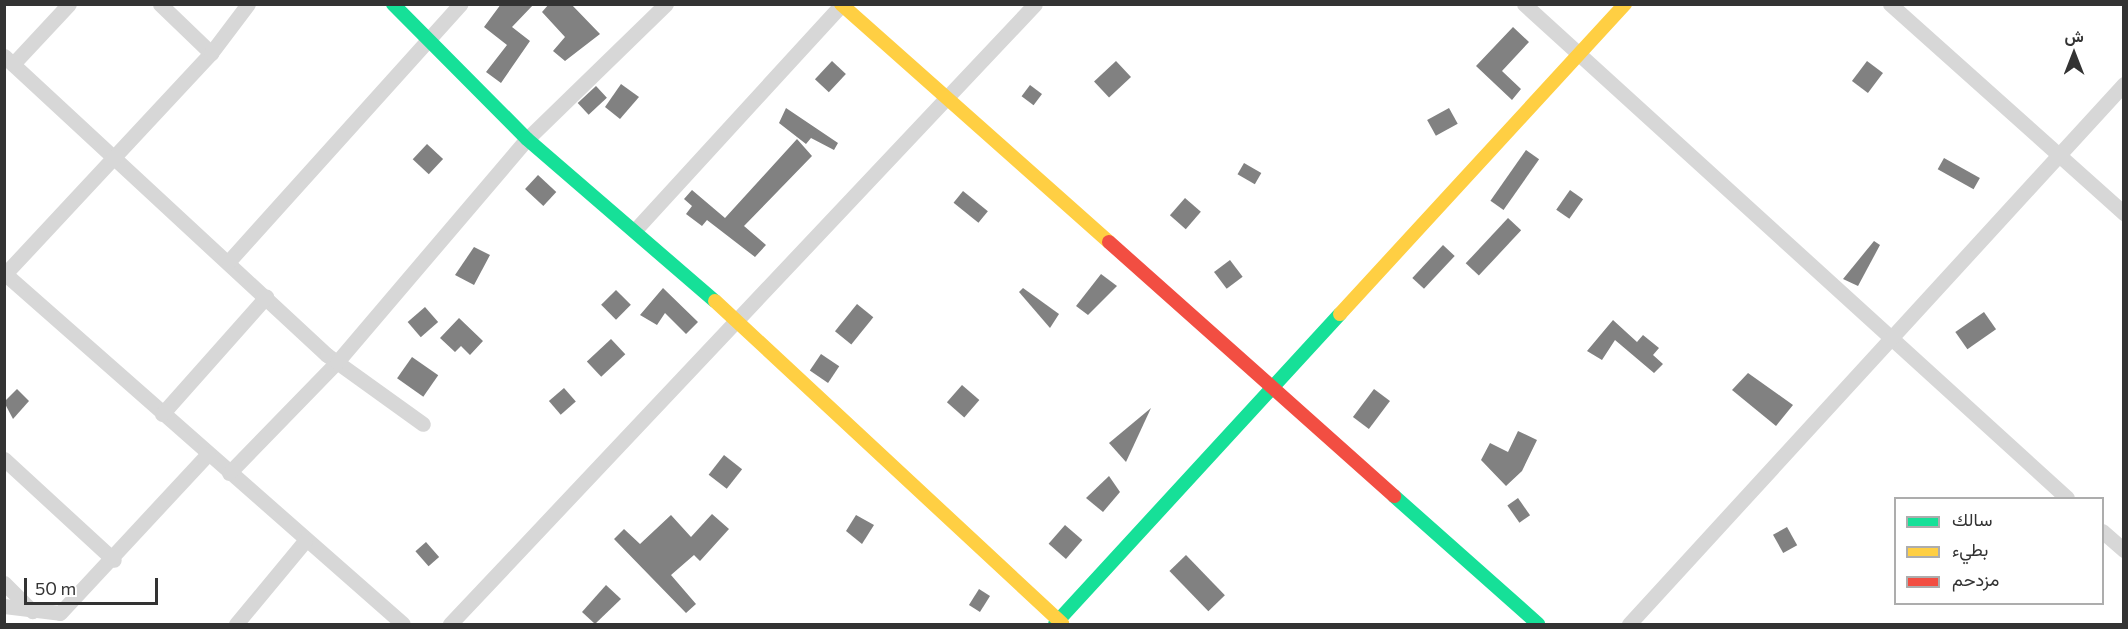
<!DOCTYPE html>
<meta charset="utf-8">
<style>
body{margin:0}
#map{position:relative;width:2128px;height:629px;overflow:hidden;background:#fff;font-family:Commissioner,Vazirmatn,sans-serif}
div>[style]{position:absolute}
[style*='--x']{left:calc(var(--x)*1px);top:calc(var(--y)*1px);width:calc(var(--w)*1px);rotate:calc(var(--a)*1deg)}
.building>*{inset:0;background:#818181;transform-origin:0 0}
.street>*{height:15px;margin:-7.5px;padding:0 7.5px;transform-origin:7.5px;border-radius:7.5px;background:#d7d7d7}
.fast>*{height:14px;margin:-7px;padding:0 7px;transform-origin:7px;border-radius:7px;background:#16e098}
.slow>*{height:14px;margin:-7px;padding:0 7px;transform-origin:7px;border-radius:7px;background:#ffcf43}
.jam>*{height:14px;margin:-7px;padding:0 7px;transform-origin:7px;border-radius:7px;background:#f24e42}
span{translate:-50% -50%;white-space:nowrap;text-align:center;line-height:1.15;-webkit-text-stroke:6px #fff;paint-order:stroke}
.frame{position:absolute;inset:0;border:6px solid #333;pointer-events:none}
.legend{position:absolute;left:1894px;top:497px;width:210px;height:108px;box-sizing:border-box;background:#fff;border:2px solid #adadad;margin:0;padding:8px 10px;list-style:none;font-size:18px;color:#333}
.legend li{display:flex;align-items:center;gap:12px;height:30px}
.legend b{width:30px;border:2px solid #adadad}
.north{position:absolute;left:2044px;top:24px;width:60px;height:60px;-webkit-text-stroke:4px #fff;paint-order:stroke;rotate:0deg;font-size:16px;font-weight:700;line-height:24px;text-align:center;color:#333}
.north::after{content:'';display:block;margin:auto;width:21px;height:27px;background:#333;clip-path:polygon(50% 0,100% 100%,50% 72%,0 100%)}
.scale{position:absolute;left:24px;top:578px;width:134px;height:27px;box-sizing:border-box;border:3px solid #333;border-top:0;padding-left:8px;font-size:18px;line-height:21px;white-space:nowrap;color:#333;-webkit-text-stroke:4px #fff;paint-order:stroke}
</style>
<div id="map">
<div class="building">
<div style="clip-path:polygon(501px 4px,534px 4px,512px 27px,530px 41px,501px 83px,486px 72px,507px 45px,484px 27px)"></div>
<div style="clip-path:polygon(549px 4px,571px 4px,600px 34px,565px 61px,553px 51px,565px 37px,542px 12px)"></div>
<div style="clip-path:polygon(1513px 27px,1529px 42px,1502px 71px,1521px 89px,1512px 100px,1476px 66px)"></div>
<div style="left:832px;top:61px;width:19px;height:25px;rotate:43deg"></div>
<div style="left:1116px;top:61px;width:22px;height:30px;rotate:47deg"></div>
<div style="left:1867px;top:61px;width:20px;height:25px;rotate:37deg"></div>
<div style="clip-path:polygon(621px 84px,639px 97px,620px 119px,605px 107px)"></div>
<div style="left:1030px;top:85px;width:15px;height:14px;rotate:37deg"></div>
<div style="left:596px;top:86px;width:16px;height:25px;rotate:47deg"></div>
<div style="clip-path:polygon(786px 108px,838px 143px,834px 150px,811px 138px,806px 144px,779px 123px)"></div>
<div style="left:1449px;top:108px;width:18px;height:25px;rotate:61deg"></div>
<div style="clip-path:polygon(797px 139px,812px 156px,744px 226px,766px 245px,755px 257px,707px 220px,702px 226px,686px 214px,692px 206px,684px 199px,692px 190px,725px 218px)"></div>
<div style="left:427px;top:144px;width:22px;height:21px;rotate:43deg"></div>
<div style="left:1526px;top:150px;width:16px;height:62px;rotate:35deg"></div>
<div style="left:1944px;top:158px;width:41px;height:13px;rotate:29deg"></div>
<div style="left:1244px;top:163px;width:20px;height:13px;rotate:30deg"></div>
<div style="left:538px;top:175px;width:25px;height:19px;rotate:43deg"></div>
<div style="left:1570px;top:190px;width:16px;height:24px;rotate:35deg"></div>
<div style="left:963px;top:191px;width:32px;height:15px;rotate:39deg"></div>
<div style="left:1185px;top:198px;width:21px;height:23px;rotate:41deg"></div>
<div style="left:1508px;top:218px;width:18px;height:62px;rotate:43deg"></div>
<div style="clip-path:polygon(1874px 241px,1880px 245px,1858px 286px,1843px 279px)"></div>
<div style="left:1443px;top:245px;width:16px;height:45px;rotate:43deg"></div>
<div style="clip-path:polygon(474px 247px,490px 255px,474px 285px,455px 275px)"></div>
<div style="left:1230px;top:260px;width:21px;height:20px;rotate:53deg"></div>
<div style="clip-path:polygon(1101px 274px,1117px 286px,1088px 315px,1076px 306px)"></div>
<div style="clip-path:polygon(663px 288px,698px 322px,686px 334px,665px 313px,657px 325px,640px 315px)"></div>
<div style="clip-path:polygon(1023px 288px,1059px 314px,1050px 328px,1019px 292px)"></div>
<div style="left:616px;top:290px;width:21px;height:21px;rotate:45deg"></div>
<div style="left:857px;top:304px;width:21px;height:35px;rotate:39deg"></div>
<div style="left:425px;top:307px;width:20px;height:23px;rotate:49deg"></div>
<div style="left:1984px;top:312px;width:21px;height:35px;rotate:55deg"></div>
<div style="clip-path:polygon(459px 318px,483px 341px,470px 355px,461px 346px,455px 352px,440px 338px)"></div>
<div style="clip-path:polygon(1613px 320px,1637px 342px,1643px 335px,1659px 348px,1653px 355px,1663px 364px,1654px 373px,1615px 340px,1602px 360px,1587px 351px)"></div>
<div style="left:611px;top:339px;width:21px;height:33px;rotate:47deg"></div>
<div style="left:821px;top:354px;width:22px;height:20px;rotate:34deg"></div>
<div style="left:412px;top:357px;width:32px;height:26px;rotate:35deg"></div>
<div style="clip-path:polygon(1748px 373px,1793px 405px,1776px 426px,1732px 390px)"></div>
<div style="left:962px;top:385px;width:23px;height:23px;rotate:41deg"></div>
<div style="left:564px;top:388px;width:18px;height:20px;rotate:49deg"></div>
<div style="clip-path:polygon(17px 389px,29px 401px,13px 419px,4px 402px)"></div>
<div style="left:1374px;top:389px;width:20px;height:35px;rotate:37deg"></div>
<div style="clip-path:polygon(1151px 408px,1126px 462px,1109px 443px)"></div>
<div style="clip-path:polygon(1518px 431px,1537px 440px,1522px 471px,1506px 486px,1481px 460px,1490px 443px,1508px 452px)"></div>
<div style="left:724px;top:455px;width:23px;height:25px;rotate:38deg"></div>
<div style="clip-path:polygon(1109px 476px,1120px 492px,1103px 512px,1086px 498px)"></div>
<div style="left:1518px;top:498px;width:21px;height:13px;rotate:55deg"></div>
<div style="clip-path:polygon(712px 514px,729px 529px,700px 561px,694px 555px,671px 575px,696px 604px,686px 613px,614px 539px,624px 529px,640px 544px,671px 515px,691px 537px)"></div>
<div style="clip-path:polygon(856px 515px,874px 525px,862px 544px,846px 531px)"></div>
<div style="left:1065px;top:525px;width:23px;height:25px;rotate:41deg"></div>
<div style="left:1787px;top:527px;width:21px;height:16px;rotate:61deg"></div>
<div style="left:426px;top:542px;width:20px;height:14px;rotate:49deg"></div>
<div style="left:1186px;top:555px;width:56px;height:23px;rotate:46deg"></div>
<div style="clip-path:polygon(606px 585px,621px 599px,595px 624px,582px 612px)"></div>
<div style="left:979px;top:589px;width:13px;height:19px;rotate:32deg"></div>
</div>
<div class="street">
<div style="--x:160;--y:4;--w:71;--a:43.9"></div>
<div style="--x:1524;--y:4;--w:734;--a:42.29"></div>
<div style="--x:1890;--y:4;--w:314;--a:41.8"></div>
<div style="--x:4;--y:56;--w:440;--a:42.8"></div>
<div style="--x:327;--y:355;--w:118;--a:35.7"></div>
<div style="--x:13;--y:64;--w:82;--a:-47"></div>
<div style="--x:635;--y:230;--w:305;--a:-47.5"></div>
<div style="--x:229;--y:261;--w:346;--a:-48"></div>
<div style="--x:4;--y:273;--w:531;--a:41.34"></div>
<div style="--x:4;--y:275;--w:304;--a:-47"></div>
<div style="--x:211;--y:53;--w:61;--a:-52.9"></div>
<div style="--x:162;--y:414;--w:157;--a:-48.4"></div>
<div style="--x:4;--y:459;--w:149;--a:42.6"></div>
<div style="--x:229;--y:473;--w:155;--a:-45.8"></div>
<div style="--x:337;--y:362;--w:293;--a:-49.6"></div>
<div style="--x:527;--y:139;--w:194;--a:-44.2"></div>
<div style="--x:2102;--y:531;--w:29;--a:41"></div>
<div style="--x:4;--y:583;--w:40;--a:45"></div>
<div style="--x:4;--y:606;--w:56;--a:7.1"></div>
<div style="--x:60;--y:613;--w:217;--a:-47.1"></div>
<div style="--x:236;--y:624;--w:108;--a:-50.3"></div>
<div style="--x:450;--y:624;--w:852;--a:-46.66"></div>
<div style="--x:1629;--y:624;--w:733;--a:-47.49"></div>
</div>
<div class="fast">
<div style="--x:393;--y:4;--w:190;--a:45.2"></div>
<div style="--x:527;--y:139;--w:248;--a:40.8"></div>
<div style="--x:1394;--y:496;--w:193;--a:41.6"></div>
<div style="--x:1055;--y:624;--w:421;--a:-47.4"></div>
</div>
<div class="slow">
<div style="--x:841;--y:4;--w:358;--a:41.6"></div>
<div style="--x:715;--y:301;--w:474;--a:42.9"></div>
<div style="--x:1340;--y:314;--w:421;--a:-47.4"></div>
</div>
<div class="jam">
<div style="--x:1109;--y:242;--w:382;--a:41.7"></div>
</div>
<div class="frame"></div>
<ul class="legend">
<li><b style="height:8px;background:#16e098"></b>سالك</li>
<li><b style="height:8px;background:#ffcf43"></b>بطيء</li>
<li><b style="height:8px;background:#f24e42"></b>مزدحم</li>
</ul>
<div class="north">ش</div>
<div class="scale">50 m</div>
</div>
